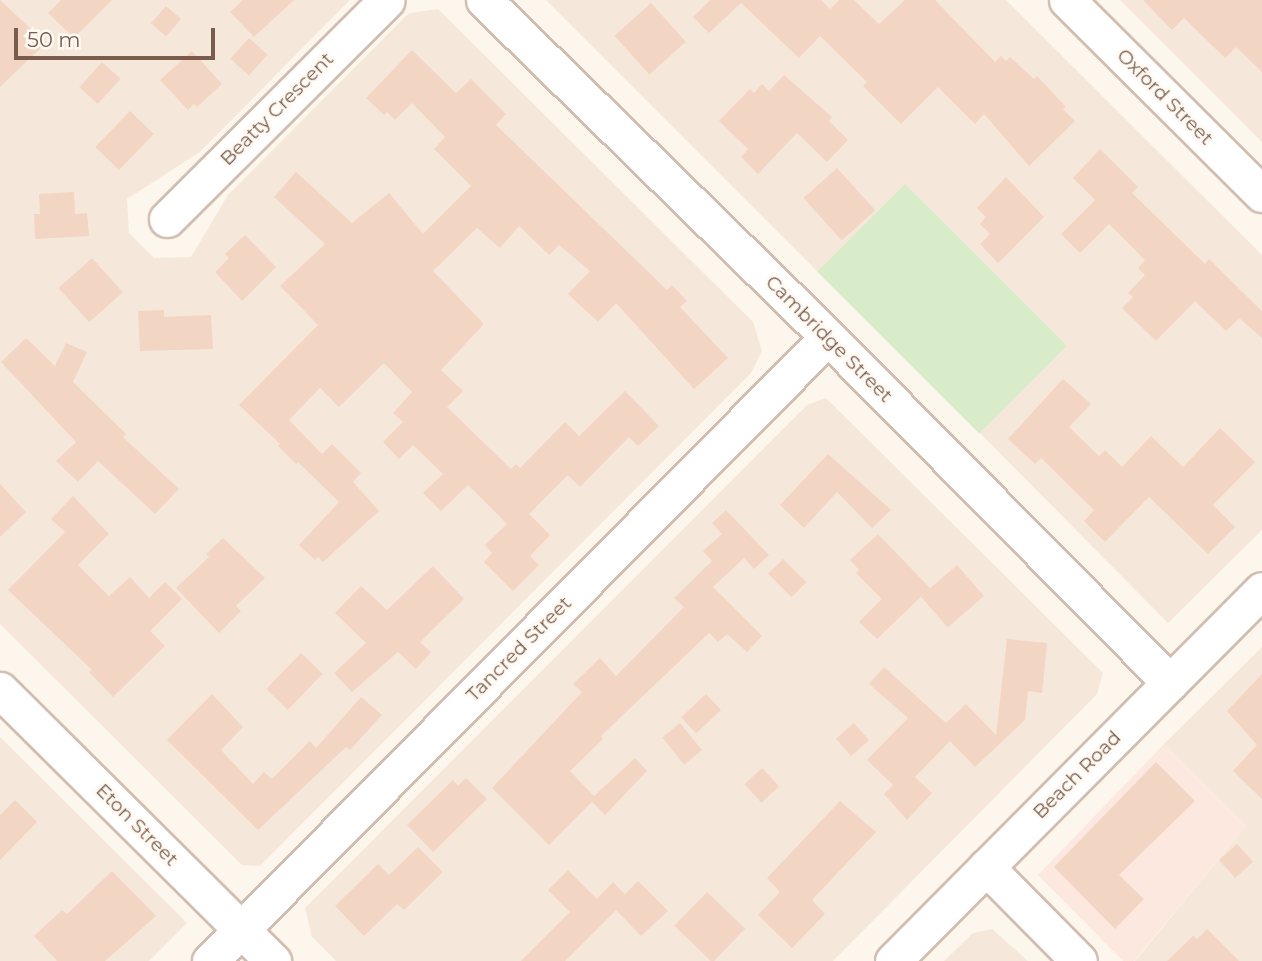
<!DOCTYPE html>
<style>
body{margin:0}
#map{position:relative;width:1262px;height:961px;overflow:hidden;background:#fdf6ec;font-family:Montserrat,sans-serif}
div>[style]{position:absolute}
[style*='--x']{left:calc(var(--x)*1px);top:calc(var(--y)*1px);width:calc(var(--w)*1px);rotate:calc(var(--a)*1deg)}
.residential>*{inset:0;background:#f5e8da}
.commercial>*{inset:0;background:#fde8e0}
.green>*{inset:0;background:#d8ecc9;transform-origin:0 0}
.building>*{inset:0;background:#f3d5c3;transform-origin:0 0}
.roads{filter:drop-shadow(2px 0 #d1beb0) drop-shadow(-2px 0 #d1beb0) drop-shadow(0 2px #d1beb0) drop-shadow(0 -2px #d1beb0)}
.minor>*{height:35px;margin:-17.5px;padding:0 17.5px;transform-origin:17.5px;border-radius:17.5px;background:#fff}
span{translate:-50% -50%;white-space:nowrap;text-align:center;line-height:1.15;-webkit-text-stroke:6px #fffaf3;paint-order:stroke}
.street-label{font-size:19px;color:#7a5c4d}
.scale{position:absolute;left:14px;top:28px;width:201px;height:32px;box-sizing:border-box;border:4px solid #7a5c4d;border-top:0;padding-left:9px;font-size:21px;line-height:24px;white-space:nowrap;color:#7a5c4d;-webkit-text-stroke:5px #fffaf3;paint-order:stroke}
</style>
<div id="map">
<div class="residential">
<div style="clip-path:polygon(0 0,350px 0,200px 152px,127px 199px,129px 233px,154px 258px,191px 257px,228px 195px,409px 13px,438px 9px,753px 322px,762px 351px,751px 373px,260px 866px,242px 865px,0 624px)"></div>
<div style="clip-path:polygon(546px 0,1006px 0,1262px 255px,1262px 530px,1168px 623px,979px 432px,1066px 347px,905px 184px,818px 272px)"></div>
<div style="clip-path:polygon(1120px 0,1262px 0,1262px 142px)"></div>
<div style="clip-path:polygon(826px 398px,1103px 673px,1097px 694px,833px 961px,336px 961px,312px 937px,305px 908px,807px 405px)"></div>
<div style="clip-path:polygon(1262px 647px,1262px 961px,1135px 961px,1246px 826px,1164px 744px)"></div>
<div style="clip-path:polygon(0 737px,187px 923px,149px 961px,0 961px)"></div>
<div style="clip-path:polygon(992px 929px,1028px 961px,944px 961px,973px 933px)"></div>
</div>
<div class="commercial">
<div style="clip-path:polygon(1164px 744px,1246px 826px,1134px 961px,1123px 961px,1038px 875px)"></div>
</div>
<div class="green">
<div style="left:905px;top:184px;width:229px;height:124px;rotate:45deg"></div>
</div>
<div class="building">
<div style="clip-path:polygon(0 0,46px 43px,0 87px)"></div>
<div style="clip-path:polygon(61px 0,112px 0,74px 38px,48px 13px)"></div>
<div style="clip-path:polygon(243px 0,294px 0,254px 37px,230px 12px)"></div>
<div style="clip-path:polygon(710px 0,821px 0,830px 9px,839px 0,854px 0,879px 24px,905px 0,935px 0,995px 62px,1001px 56px,1006px 61px,1010px 57px,1034px 79px,1037px 76px,1066px 107px,1063px 109px,1075px 121px,1029px 166px,984px 114px,975px 124px,938px 87px,901px 124px,863px 86px,867px 82px,820px 36px,799px 58px,741px 3px,709px 33px,693px 17px)"></div>
<div style="clip-path:polygon(1143px 0,1262px 0,1262px 72px,1236px 47px,1225px 58px,1184px 18px,1172px 30px)"></div>
<div style="left:651px;top:3px;width:52px;height:49px;rotate:48deg"></div>
<div style="left:166px;top:6px;width:20px;height:23px;rotate:41deg"></div>
<div style="left:249px;top:38px;width:25px;height:28px;rotate:42deg"></div>
<div style="clip-path:polygon(412px 50px,456px 93px,471px 79px,506px 114px,496px 125px,667px 290px,672px 285px,687px 301px,680px 307px,728px 358px,694px 389px,616px 303px,598px 322px,568px 294px,590px 271px,559px 245px,549px 255px,519px 226px,500px 248px,477px 228px,433px 271px,484px 324px,441px 370px,463px 391px,447px 407px,511px 469px,516px 464px,520px 468px,565px 422px,579px 436px,625px 391px,659px 426px,638px 446px,629px 437px,580px 487px,568px 475px,529px 514px,550px 535px,530px 556px,539px 565px,513px 591px,484px 562px,492px 553px,485px 545px,507px 524px,468px 485px,441px 511px,423px 493px,443px 474px,413px 445px,399px 459px,383px 442px,403px 422px,393px 413px,412px 392px,384px 363px,339px 407px,320px 388px,289px 420px,322px 454px,332px 444px,361px 473px,353px 482px,379px 511px,323px 562px,318px 557px,315px 560px,299px 545px,339px 502px,298px 462px,296px 464px,278px 446px,280px 444px,239px 405px,318px 325px,280px 286px,325px 244px,274px 197px,296px 172px,352px 223px,389px 193px,423px 234px,471px 186px,434px 149px,445px 137px,412px 103px,395px 120px,387px 112px,384px 115px,366px 98px)"></div>
<div style="clip-path:polygon(192px 51px,222px 84px,197px 107px,194px 104px,188px 110px,160px 80px)"></div>
<div style="left:102px;top:62px;width:25px;height:34px;rotate:42deg"></div>
<div style="clip-path:polygon(784px 75px,832px 117px,829px 121px,848px 140px,827px 162px,797px 133px,758px 174px,741px 157px,748px 149px,719px 121px,750px 89px,754px 93px,762px 84px,769px 91px)"></div>
<div style="left:130px;top:111px;width:33px;height:50px;rotate:44deg"></div>
<div style="clip-path:polygon(1100px 149px,1138px 187px,1132px 193px,1205px 264px,1209px 259px,1262px 311px,1262px 338px,1239px 318px,1226px 331px,1195px 301px,1156px 341px,1122px 308px,1133px 297px,1128px 293px,1145px 275px,1138px 268px,1145px 260px,1109px 224px,1080px 253px,1061px 234px,1095px 200px,1073px 178px)"></div>
<div style="left:837px;top:168px;width:57px;height:45px;rotate:48deg"></div>
<div style="clip-path:polygon(1006px 177px,1044px 217px,998px 263px,980px 244px,990px 234px,980px 224px,986px 217px,977px 208px)"></div>
<div style="clip-path:polygon(74px 192px,75px 214px,87px 213px,89px 236px,35px 239px,34px 214px,40px 214px,39px 194px)"></div>
<div style="clip-path:polygon(245px 235px,276px 267px,242px 301px,215px 272px,229px 258px,225px 254px)"></div>
<div style="left:92px;top:258px;width:46px;height:45px;rotate:48deg"></div>
<div style="clip-path:polygon(164px 310px,164px 317px,211px 315px,213px 349px,140px 351px,138px 311px)"></div>
<div style="clip-path:polygon(26px 338px,55px 366px,66px 343px,87px 352px,73px 382px,126px 434px,123px 437px,179px 489px,155px 514px,98px 461px,78px 482px,56px 461px,76px 442px,1px 362px)"></div>
<div style="clip-path:polygon(1063px 379px,1091px 404px,1069px 427px,1099px 456px,1105px 450px,1122px 467px,1151px 436px,1183px 467px,1220px 428px,1255px 462px,1213px 505px,1235px 527px,1208px 554px,1149px 497px,1105px 542px,1084px 521px,1094px 510px,1041px 458px,1035px 464px,1008px 439px)"></div>
<div style="clip-path:polygon(828px 454px,891px 510px,872px 528px,837px 492px,804px 528px,780px 505px)"></div>
<div style="clip-path:polygon(0 484px,26px 512px,0 537px)"></div>
<div style="clip-path:polygon(73px 496px,109px 534px,78px 565px,109px 596px,130px 577px,149px 598px,165px 582px,182px 599px,150px 631px,165px 646px,113px 697px,89px 672px,92px 670px,8px 590px,65px 532px,51px 519px)"></div>
<div style="clip-path:polygon(726px 510px,769px 555px,754px 569px,744px 558px,713px 587px,762px 636px,747px 652px,727px 634px,718px 642px,709px 633px,601px 736px,603px 739px,570px 771px,594px 796px,635px 758px,647px 771px,605px 815px,592px 802px,549px 845px,492px 788px,582px 692px,573px 684px,600px 658px,616px 676px,684px 607px,674px 598px,712px 561px,703px 551px,722px 534px,712px 523px)"></div>
<div style="clip-path:polygon(878px 534px,930px 588px,877px 639px,859px 622px,882px 599px,856px 573px,859px 570px,850px 560px)"></div>
<div style="clip-path:polygon(223px 538px,265px 578px,236px 606px,241px 611px,219px 633px,176px 588px,209px 557px,206px 554px)"></div>
<div style="left:783px;top:559px;width:33px;height:21px;rotate:45deg"></div>
<div style="left:957px;top:565px;width:41px;height:48px;rotate:49deg"></div>
<div style="clip-path:polygon(433px 566px,464px 599px,420px 642px,431px 652px,416px 669px,398px 652px,352px 692px,334px 673px,366px 643px,335px 613px,361px 586px,387px 610px)"></div>
<div style="clip-path:polygon(1007px 639px,1047px 643px,1042px 693px,1028px 691px,1025px 720px,975px 767px,950px 741px,915px 777px,932px 793px,907px 820px,884px 794px,893px 785px,867px 760px,908px 718px,869px 684px,884px 667px,946px 723px,966px 704px,996px 735px)"></div>
<div style="left:301px;top:653px;width:30px;height:50px;rotate:44deg"></div>
<div style="clip-path:polygon(1262px 674px,1262px 799px,1233px 771px,1257px 745px,1227px 711px)"></div>
<div style="clip-path:polygon(212px 694px,243px 727px,221px 750px,253px 784px,264px 772px,272px 779px,310px 741px,316px 748px,361px 697px,382px 715px,350px 750px,346px 747px,258px 830px,167px 740px)"></div>
<div style="left:706px;top:694px;width:22px;height:34px;rotate:47deg"></div>
<div style="left:680px;top:723px;width:35px;height:23px;rotate:51deg"></div>
<div style="left:854px;top:723px;width:23px;height:24px;rotate:49deg"></div>
<div style="clip-path:polygon(1156px 762px,1195px 801px,1119px 875px,1144px 899px,1115px 929px,1054px 867px)"></div>
<div style="left:762px;top:768px;width:25px;height:24px;rotate:47deg"></div>
<div style="clip-path:polygon(466px 778px,487px 799px,433px 852px,407px 825px,453px 780px,458px 786px)"></div>
<div style="clip-path:polygon(15px 800px,37px 822px,0 860px,0 815px)"></div>
<div style="clip-path:polygon(840px 801px,876px 832px,812px 900px,825px 914px,792px 948px,758px 915px,780px 892px,767px 878px)"></div>
<div style="left:1237px;top:844px;width:24px;height:24px;rotate:48deg"></div>
<div style="clip-path:polygon(418px 847px,443px 872px,404px 910px,397px 904px,364px 936px,335px 906px,378px 864px,389px 875px)"></div>
<div style="clip-path:polygon(568px 870px,597px 899px,613px 882px,625px 894px,638px 881px,668px 911px,641px 936px,616px 910px,565px 961px,521px 961px,570px 912px,548px 890px)"></div>
<div style="clip-path:polygon(112px 871px,156px 916px,105px 961px,57px 961px,34px 936px,62px 910px,67px 914px)"></div>
<div style="left:707px;top:892px;width:53px;height:47px;rotate:44deg"></div>
<div style="clip-path:polygon(1207px 929px,1239px 961px,1167px 961px,1193px 936px,1197px 939px)"></div>
</div>
<div class="roads">
<div class="minor">
<div style="--x:484;--y:0;--w:482;--a:44.4"></div>
<div style="--x:828;--y:337;--w:486;--a:45.3"></div>
<div style="--x:1067;--y:0;--w:275;--a:44.9"></div>
<div style="--x:167;--y:219;--w:310;--a:-44.9"></div>
<div style="--x:0;--y:690;--w:385;--a:44.8"></div>
<div style="--x:986;--y:867;--w:132;--a:45.3"></div>
<div style="--x:210;--y:961;--w:878;--a:-45.28"></div>
<div style="--x:893;--y:961;--w:523;--a:-45.15"></div>
</div>
</div>
<div class="street-label">
<span style="left:1165px;top:97px;rotate:45deg">Oxford Street</span>
<span style="left:277px;top:109px;rotate:-45deg">Beatty Crescent</span>
<span style="left:829px;top:339px;rotate:45deg">Cambridge Street</span>
<span style="left:519px;top:649px;rotate:-45deg">Tancred Street</span>
<span style="left:1077px;top:775px;rotate:-45deg">Beach Road</span>
<span style="left:137px;top:825px;rotate:45deg">Eton Street</span>
</div>
<div class="scale">50 m</div>
</div>
